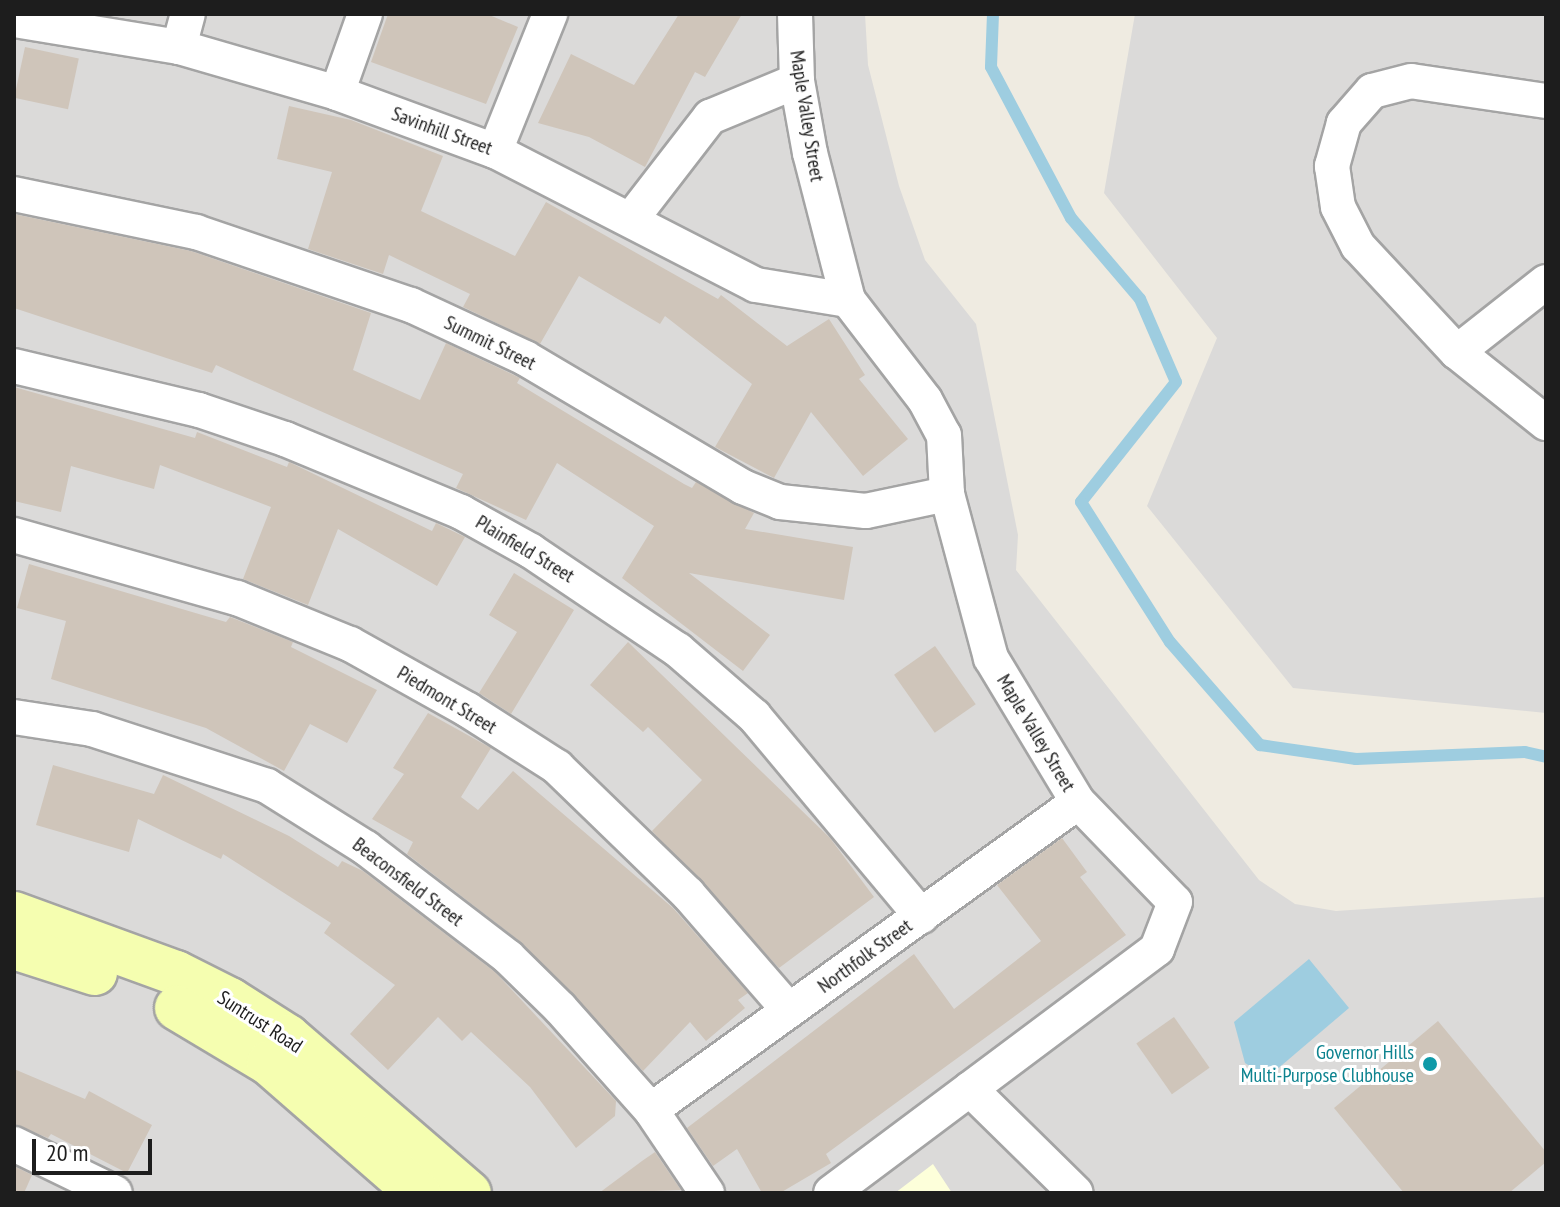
<!DOCTYPE html>
<style>
body{margin:0}
#map{position:relative;width:1560px;height:1207px;overflow:hidden;background:#efebe1;font-family:"PT Sans Narrow",sans-serif}
div>[style]{position:absolute}
[style*='--x']{left:calc(var(--x)*1px);top:calc(var(--y)*1px);width:calc(var(--w)*1px);rotate:calc(var(--a)*1deg)}
.residential>*{inset:0;background:#dbdad9}
.education>*{inset:0;background:#fdffda}
.water>*{inset:0;background:#9ecde0}
.stream>*{height:12px;margin:-6px;padding:0 6px;transform-origin:6px;border-radius:6px;background:#9ecde0}
.building>*{inset:0;background:#cfc5ba;transform-origin:0 0}
.roads{filter:drop-shadow(2px 0 #a4a4a4) drop-shadow(-2px 0 #a4a4a4) drop-shadow(0 2px #a4a4a4) drop-shadow(0 -2px #a4a4a4)}
.street>*{height:34px;margin:-17px;padding:0 17px;transform-origin:17px;border-radius:17px;background:#fff}
.secondary>*{height:44px;margin:-22px;padding:0 22px;transform-origin:22px;border-radius:22px;background:#f5feb0}
.dots>*{width:22px;height:22px;translate:-50% -50%;box-sizing:border-box;border:4px solid #fff;border-radius:50%}
span{translate:-50% -50%;white-space:nowrap;text-align:center;line-height:1.15;-webkit-text-stroke:6px #fff;paint-order:stroke}
.street-label{font-size:20px;color:#1d1d1d}
.culture-label{font-size:20px;color:#0d838f}
.right{translate:-100% -50%;text-align:right}
.frame{position:absolute;inset:0;border:16px solid #1d1d1d;pointer-events:none}
.scale{position:absolute;left:32px;top:1139px;width:120px;height:36px;box-sizing:border-box;border:4px solid #1d1d1d;border-top:0;padding-left:10px;font-size:24px;line-height:28px;white-space:nowrap;color:#1d1d1d;-webkit-text-stroke:6px #fff;paint-order:stroke}
</style>
<div id="map">
<div class="residential">
<div style="clip-path:polygon(14px 14px,865px 14px,868px 65px,899px 186px,925px 260px,976px 324px,1018px 535px,1016px 570px,1259px 880px,1295px 904px,1336px 911px,1546px 897px,1546px 1193px,14px 1193px)"></div>
<div style="clip-path:polygon(1135px 14px,1546px 14px,1546px 713px,1293px 688px,1147px 506px,1217px 338px,1104px 193px)"></div>
</div>
<div class="education">
<div style="clip-path:polygon(933px 1164px,952px 1193px,895px 1193px)"></div>
</div>
<div class="water">
<div style="clip-path:polygon(1309px 959px,1349px 1008px,1275px 1071px,1256px 1070px,1245px 1063px,1234px 1022px)"></div>
</div>
<div class="stream">
<div style="--x:993;--y:14;--w:53;--a:92.2"></div>
<div style="--x:991;--y:67;--w:171;--a:62.1"></div>
<div style="--x:1071;--y:218;--w:106;--a:49.6"></div>
<div style="--x:1140;--y:299;--w:90;--a:66.6"></div>
<div style="--x:1176;--y:382;--w:153;--a:128.4"></div>
<div style="--x:1081;--y:502;--w:166;--a:57.6"></div>
<div style="--x:1170;--y:642;--w:137;--a:48.9"></div>
<div style="--x:1260;--y:745;--w:97;--a:8.3"></div>
<div style="--x:1356;--y:759;--w:169;--a:-2.4"></div>
<div style="--x:1525;--y:752;--w:22;--a:13"></div>
</div>
<div class="building">
<div style="clip-path:polygon(388px 14px,487px 14px,518px 27px,486px 104px,371px 62px)"></div>
<div style="clip-path:polygon(679px 14px,742px 14px,705px 77px,695px 72px,645px 167px,589px 137px,538px 123px,571px 54px,634px 85px)"></div>
<div style="left:25px;top:47px;width:55px;height:52px;rotate:12deg"></div>
<div style="clip-path:polygon(289px 106px,351px 120px,443px 156px,421px 211px,515px 256px,546px 202px,718px 299px,721px 295px,787px 346px,829px 319px,865px 375px,859px 379px,908px 439px,863px 476px,811px 412px,774px 478px,715px 447px,752px 384px,665px 316px,660px 324px,579px 276px,540px 344px,463px 307px,470px 294px,389px 255px,383px 274px,308px 249px,332px 172px,277px 159px)"></div>
<div style="clip-path:polygon(14px 214px,191px 251px,371px 313px,353px 370px,420px 400px,446px 343px,520px 378px,517px 383px,684px 484px,692px 488px,696px 482px,754px 513px,745px 529px,853px 547px,844px 600px,689px 573px,770px 635px,743px 671px,622px 578px,654px 526px,557px 463px,526px 520px,456px 488px,463px 474px,216px 365px,212px 373px,14px 308px)"></div>
<div style="clip-path:polygon(14px 387px,195px 438px,197px 432px,287px 467px,289px 462px,432px 531px,436px 523px,465px 537px,437px 586px,338px 529px,308px 605px,243px 579px,271px 507px,160px 465px,154px 489px,71px 466px,61px 512px,14px 501px)"></div>
<div style="clip-path:polygon(29px 564px,226px 622px,230px 617px,293px 642px,291px 647px,377px 690px,347px 743px,310px 724px,284px 771px,206px 728px,51px 679px,66px 621px,17px 608px)"></div>
<div style="clip-path:polygon(514px 573px,574px 610px,511px 714px,479px 693px,517px 632px,489px 615px)"></div>
<div style="clip-path:polygon(628px 642px,830px 838px,874px 897px,779px 968px,652px 831px,702px 780px,648px 727px,643px 732px,590px 685px)"></div>
<div style="left:935px;top:646px;width:71px;height:50px;rotate:55deg"></div>
<div style="clip-path:polygon(428px 713px,491px 748px,461px 797px,478px 810px,513px 771px,673px 908px,748px 993px,738px 1000px,745px 1008px,706px 1041px,690px 1022px,643px 1071px,522px 943px,407px 854px,413px 842px,372px 819px,404px 774px,393px 768px)"></div>
<div style="clip-path:polygon(53px 765px,154px 794px,163px 775px,289px 836px,338px 867px,342px 861px,363px 871px,495px 972px,616px 1101px,615px 1116px,576px 1148px,530px 1087px,471px 1032px,462px 1041px,438px 1017px,388px 1070px,350px 1034px,395px 985px,324px 933px,331px 923px,223px 854px,221px 859px,138px 819px,129px 852px,36px 825px)"></div>
<div style="clip-path:polygon(1062px 838px,1087px 872px,1080px 877px,1126px 935px,826px 1154px,831px 1163px,780px 1193px,762px 1193px,737px 1149px,713px 1166px,687px 1128px,914px 954px,954px 1009px,1041px 941px,997px 885px)"></div>
<div style="left:1174px;top:1017px;width:62px;height:46px;rotate:55deg"></div>
<div style="clip-path:polygon(1438px 1021px,1546px 1152px,1546px 1162px,1509px 1193px,1404px 1193px,1334px 1108px)"></div>
<div style="clip-path:polygon(14px 1069px,85px 1099px,89px 1091px,152px 1125px,127px 1173px,51px 1134px,48px 1138px,14px 1124px)"></div>
<div style="clip-path:polygon(655px 1152px,681px 1190px,599px 1193px,642px 1161px)"></div>
<div style="clip-path:polygon(14px 1166px,32px 1175px,24px 1193px,14px 1193px)"></div>
</div>
<div class="roads">
<div class="street">
<div style="--x:795;--y:14;--w:67;--a:88.3"></div>
<div style="--x:797;--y:81;--w:73;--a:79.8"></div>
<div style="--x:810;--y:153;--w:152;--a:75.5"></div>
<div style="--x:848;--y:300;--w:126;--a:52.4"></div>
<div style="--x:925;--y:400;--w:40;--a:62"></div>
<div style="--x:944;--y:435;--w:59;--a:87.1"></div>
<div style="--x:947;--y:494;--w:170;--a:75"></div>
<div style="--x:991;--y:658;--w:168;--a:58.9"></div>
<div style="--x:1078;--y:802;--w:139;--a:45.9"></div>
<div style="--x:1175;--y:902;--w:50;--a:111"></div>
<div style="--x:1157;--y:949;--w:407;--a:143.2"></div>
<div style="--x:14;--y:20;--w:167;--a:9.3"></div>
<div style="--x:179;--y:47;--w:165;--a:16.2"></div>
<div style="--x:337;--y:93;--w:168;--a:20.2"></div>
<div style="--x:495;--y:151;--w:293;--a:27.2"></div>
<div style="--x:756;--y:285;--w:93;--a:9.3"></div>
<div style="--x:179;--y:47;--w:34;--a:-75"></div>
<div style="--x:337;--y:93;--w:84;--a:-70.5"></div>
<div style="--x:1546;--y:101;--w:136;--a:-171.6"></div>
<div style="--x:1411;--y:81;--w:40;--a:165.6"></div>
<div style="--x:1372;--y:91;--w:43;--a:131.2"></div>
<div style="--x:1344;--y:123;--w:45;--a:105.6"></div>
<div style="--x:1332;--y:166;--w:41;--a:81.7"></div>
<div style="--x:1338;--y:207;--w:44;--a:62.9"></div>
<div style="--x:1358;--y:246;--w:145;--a:47"></div>
<div style="--x:1457;--y:352;--w:114;--a:38.6"></div>
<div style="--x:495;--y:151;--w:148;--a:-68.1"></div>
<div style="--x:14;--y:194;--w:186;--a:11.8"></div>
<div style="--x:196;--y:232;--w:227;--a:18.8"></div>
<div style="--x:411;--y:305;--w:126;--a:24.9"></div>
<div style="--x:525;--y:358;--w:253;--a:30.6"></div>
<div style="--x:743;--y:487;--w:40;--a:22"></div>
<div style="--x:780;--y:502;--w:86;--a:6"></div>
<div style="--x:866;--y:511;--w:83;--a:-11.9"></div>
<div style="--x:632;--y:218;--w:128;--a:-52.3"></div>
<div style="--x:710;--y:117;--w:94;--a:-22.5"></div>
<div style="--x:1457;--y:352;--w:113;--a:-38.2"></div>
<div style="--x:14;--y:366;--w:190;--a:13.4"></div>
<div style="--x:199;--y:410;--w:91;--a:18.6"></div>
<div style="--x:285;--y:439;--w:191;--a:22.5"></div>
<div style="--x:461;--y:512;--w:80;--a:29.1"></div>
<div style="--x:531;--y:551;--w:177;--a:34"></div>
<div style="--x:678;--y:650;--w:101;--a:41"></div>
<div style="--x:754;--y:716;--w:261;--a:50.1"></div>
<div style="--x:14;--y:535;--w:232;--a:15.8"></div>
<div style="--x:237;--y:598;--w:122;--a:22.2"></div>
<div style="--x:350;--y:644;--w:135;--a:29.2"></div>
<div style="--x:468;--y:710;--w:106;--a:32.6"></div>
<div style="--x:557;--y:767;--w:182;--a:44.1"></div>
<div style="--x:688;--y:894;--w:154;--a:49"></div>
<div style="--x:14;--y:717;--w:79;--a:8.7"></div>
<div style="--x:92;--y:729;--w:184;--a:18"></div>
<div style="--x:267;--y:786;--w:117;--a:32.1"></div>
<div style="--x:366;--y:848;--w:179;--a:37.5"></div>
<div style="--x:508;--y:957;--w:73;--a:44.4"></div>
<div style="--x:560;--y:1008;--w:137;--a:48.3"></div>
<div style="--x:651;--y:1110;--w:100;--a:56"></div>
<div style="--x:970;--y:1089;--w:148;--a:44.5"></div>
<div style="--x:651;--y:1110;--w:526;--a:-35.8"></div>
<div style="--x:14;--y:1144;--w:112;--a:25.9"></div>
</div>
<div class="secondary">
<div style="--x:14;--y:914;--w:172;--a:20"></div>
<div style="--x:176;--y:973;--w:60;--a:26.6"></div>
<div style="--x:230;--y:1000;--w:69;--a:32.5"></div>
<div style="--x:288;--y:1037;--w:239;--a:40.8"></div>
<div style="--x:14;--y:947;--w:85;--a:17.8"></div>
<div style="--x:177;--y:1008;--w:107;--a:30.9"></div>
<div style="--x:269;--y:1063;--w:198;--a:41.1"></div>
</div>
</div>
<div class="dots">
<div style="left:1430px;top:1064px;background:#0f9aa8"></div>
</div>
<div class="street-label">
<span style="left:807px;top:116px;rotate:81deg">Maple Valley Street</span>
<span style="left:442px;top:131px;rotate:20deg">Savinhill Street</span>
<span style="left:490px;top:343px;rotate:26deg">Summit Street</span>
<span style="left:525px;top:549px;rotate:31deg">Plainfield Street</span>
<span style="left:447px;top:700px;rotate:31deg">Piedmont Street</span>
<span style="left:1036px;top:733px;rotate:59deg">Maple Valley Street</span>
<span style="left:408px;top:882px;rotate:37deg">Beaconsfield Street</span>
<span style="left:865px;top:956px;rotate:-36deg">Northfolk Street</span>
<span style="left:260px;top:1022px;rotate:33deg">Suntrust Road</span>
</div>
<div class="culture-label">
<span class="right" style="left:1414px;top:1064px">Governor Hills<br>Multi-Purpose Clubhouse</span>
</div>
<div class="frame"></div>
<div class="scale">20 m</div>
</div>
